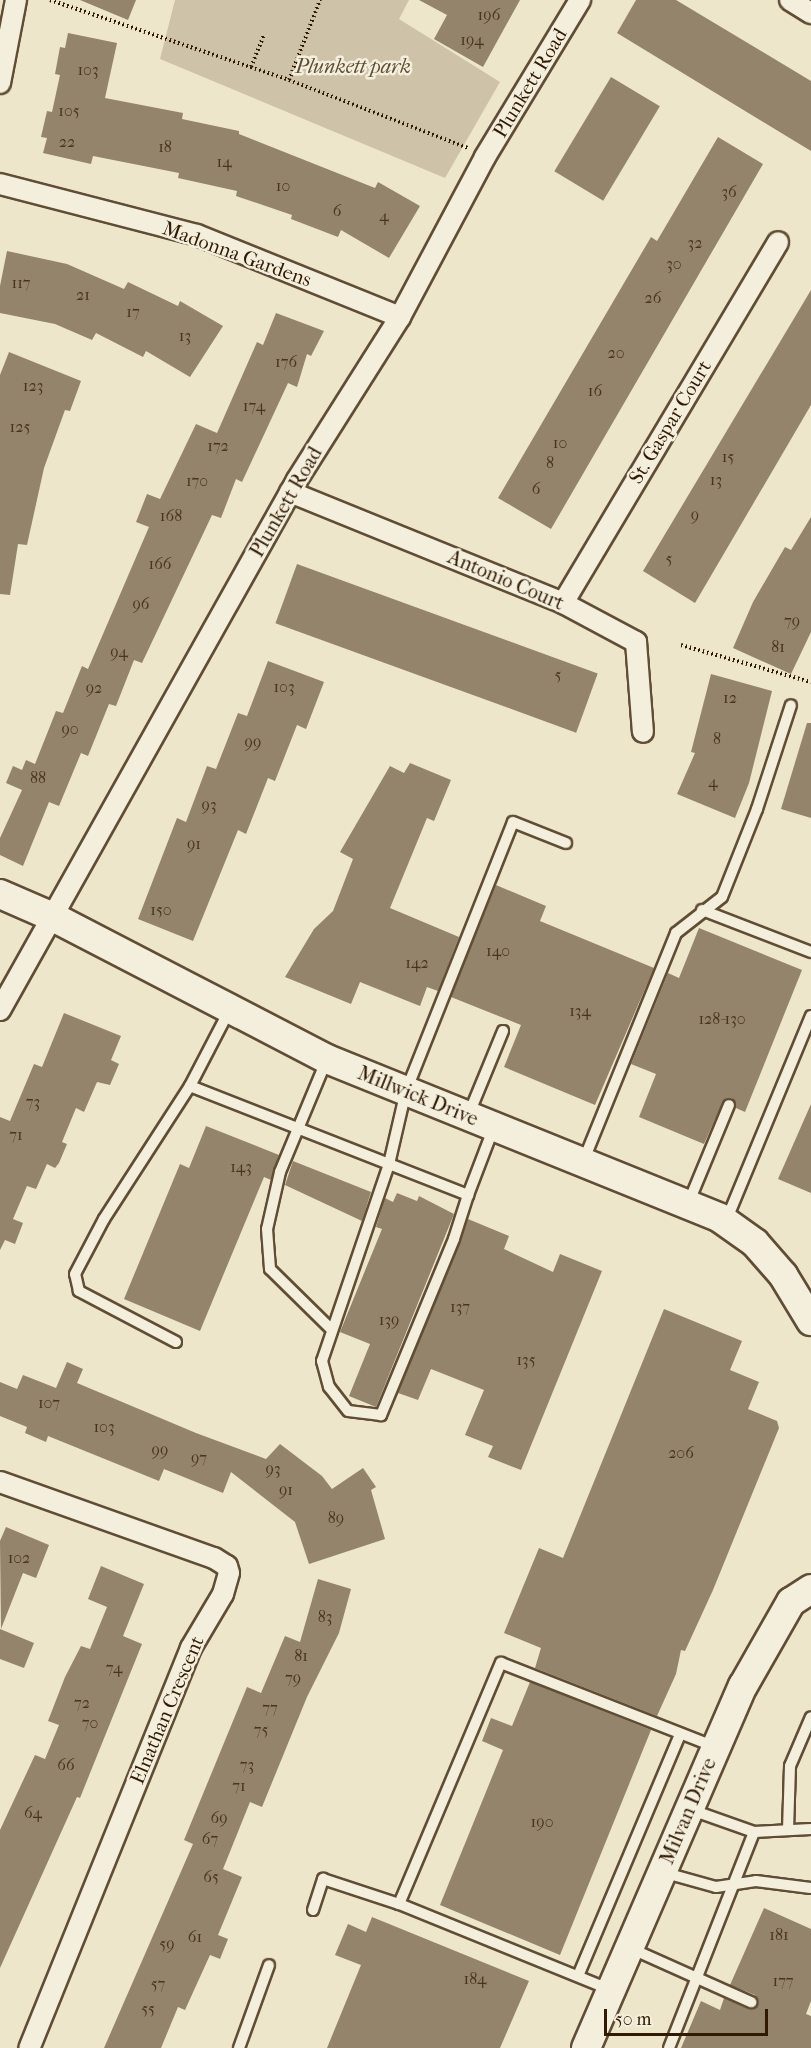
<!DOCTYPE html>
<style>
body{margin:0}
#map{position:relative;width:811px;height:2048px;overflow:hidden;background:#eee6cb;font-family:"IM FELL French Canon",serif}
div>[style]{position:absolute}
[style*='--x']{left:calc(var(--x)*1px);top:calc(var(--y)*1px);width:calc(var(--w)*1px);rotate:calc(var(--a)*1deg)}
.green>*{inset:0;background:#cec3a9}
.building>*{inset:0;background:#93846b;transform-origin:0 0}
.path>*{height:4px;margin-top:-2px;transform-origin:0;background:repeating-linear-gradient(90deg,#311a03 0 1.5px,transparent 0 4.5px)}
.roads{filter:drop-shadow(2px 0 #604d35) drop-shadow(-2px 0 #604d35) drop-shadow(0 2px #604d35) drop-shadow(0 -2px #604d35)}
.lane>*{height:10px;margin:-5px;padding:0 5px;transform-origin:5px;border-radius:5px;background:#f4efdd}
.street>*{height:20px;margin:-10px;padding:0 10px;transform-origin:10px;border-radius:10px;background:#f4efdd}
.secondary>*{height:28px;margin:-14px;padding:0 14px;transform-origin:14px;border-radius:14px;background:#f4efdd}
span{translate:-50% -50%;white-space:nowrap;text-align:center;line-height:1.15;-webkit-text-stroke:5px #f4efdd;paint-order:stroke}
.number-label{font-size:16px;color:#4a341d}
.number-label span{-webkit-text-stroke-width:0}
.park-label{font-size:20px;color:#604d35;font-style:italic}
.street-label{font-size:20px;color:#311a03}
.scale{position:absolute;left:604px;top:2009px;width:164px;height:27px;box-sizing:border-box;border:3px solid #311a03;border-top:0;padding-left:8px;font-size:18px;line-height:21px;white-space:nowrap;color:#311a03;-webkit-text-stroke:4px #f4efdd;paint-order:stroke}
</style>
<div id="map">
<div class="green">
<div style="clip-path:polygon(175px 0,409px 0,399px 19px,500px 82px,445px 178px,160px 59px)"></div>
</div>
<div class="building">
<div style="clip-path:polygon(80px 0,136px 0,128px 20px)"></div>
<div style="clip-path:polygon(419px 0,520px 0,483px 67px,434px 39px,447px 15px)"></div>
<div style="clip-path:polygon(636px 0,676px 0,811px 81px,811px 151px,617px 33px)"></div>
<div style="clip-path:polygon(68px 33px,117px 43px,105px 98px,183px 113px,182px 119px,239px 131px,239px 134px,375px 188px,378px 182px,420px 206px,389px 258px,341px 230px,338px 237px,291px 219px,292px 215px,236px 196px,237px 191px,178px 178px,179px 173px,93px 156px,91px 164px,43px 153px,47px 138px,41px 137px,47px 111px,52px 112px,60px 75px,55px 74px,60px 47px,65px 48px)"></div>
<div style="left:611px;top:77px;width:57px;height:110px;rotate:31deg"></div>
<div style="clip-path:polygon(718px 137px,763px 164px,551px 529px,498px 498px,651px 237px,657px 241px)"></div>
<div style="clip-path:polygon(7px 251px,67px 264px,124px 289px,128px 282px,178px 306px,180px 301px,223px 326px,190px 377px,146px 351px,143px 357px,96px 333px,92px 340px,55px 324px,0 313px,0 286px)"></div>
<div style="clip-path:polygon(811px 290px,811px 405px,695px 603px,643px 571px)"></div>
<div style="clip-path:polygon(276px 313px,324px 331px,311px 356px,307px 354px,297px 387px,288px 383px,242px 482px,236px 479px,221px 518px,212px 515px,142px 663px,134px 660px,116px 706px,109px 704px,88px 756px,81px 753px,59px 806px,49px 802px,23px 866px,0 855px,0 838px,22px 790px,6px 783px,13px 766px,22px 770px,26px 760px,35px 764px,56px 711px,63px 713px,82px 666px,88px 669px,149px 527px,136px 522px,147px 494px,160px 499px,196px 424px,217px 433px,257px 342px,263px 345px)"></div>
<div style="clip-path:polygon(9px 352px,81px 381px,70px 411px,65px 410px,44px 468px,27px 545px,18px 544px,10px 595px,0 594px,0 375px)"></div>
<div style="clip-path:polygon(811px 517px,811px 632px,791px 674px,733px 648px,753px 602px,785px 547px,791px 550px)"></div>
<div style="left:297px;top:564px;width:320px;height:63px;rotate:20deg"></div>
<div style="clip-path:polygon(268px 661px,324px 682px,306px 729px,297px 725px,275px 781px,268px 778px,246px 834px,238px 830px,193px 941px,138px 919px,177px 818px,186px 822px,207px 766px,216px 769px,238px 713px,247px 716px)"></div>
<div style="clip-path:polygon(711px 674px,772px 691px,749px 783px,735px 818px,677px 794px,695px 753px,691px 752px)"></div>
<div style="clip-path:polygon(807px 723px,811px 723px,811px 818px,781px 809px)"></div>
<div style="clip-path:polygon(410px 763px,451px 780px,434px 821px,427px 818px,390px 908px,459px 937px,438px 991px,427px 987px,420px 1006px,360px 982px,351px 1004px,285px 977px,314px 929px,333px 911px,353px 859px,340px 852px,390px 766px,404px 773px)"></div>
<div style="clip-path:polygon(496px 885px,546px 906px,540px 921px,654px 968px,595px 1105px,504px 1067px,521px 1025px,451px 997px)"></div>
<div style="clip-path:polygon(699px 928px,802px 970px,745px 1112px,736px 1108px,732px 1098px,724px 1099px,704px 1144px,639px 1117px,656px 1074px,631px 1064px,668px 973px,679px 978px)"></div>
<div style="clip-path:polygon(64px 1013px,121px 1036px,111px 1060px,119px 1064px,110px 1085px,97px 1082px,84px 1112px,76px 1108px,62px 1142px,67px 1144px,59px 1163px,55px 1168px,47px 1164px,36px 1189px,27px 1186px,13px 1219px,23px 1223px,15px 1244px,5px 1240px,0 1250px,0 1117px,10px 1121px,34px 1064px,42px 1067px)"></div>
<div style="clip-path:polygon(811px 1104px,811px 1193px,778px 1179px)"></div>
<div style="clip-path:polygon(206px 1126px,279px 1155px,271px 1180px,264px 1177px,200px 1331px,124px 1299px,180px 1164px,189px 1168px)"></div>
<div style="clip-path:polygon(293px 1161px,371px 1192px,362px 1221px,285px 1185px)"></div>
<div style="clip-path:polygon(397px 1193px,417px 1201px,419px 1196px,454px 1214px,376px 1407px,349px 1396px,370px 1344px,340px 1332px,382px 1229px,376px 1227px,385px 1198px,393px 1202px)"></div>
<div style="clip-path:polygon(468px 1219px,509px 1236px,504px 1249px,553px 1272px,560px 1254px,602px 1271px,521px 1470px,488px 1457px,493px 1446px,465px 1435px,484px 1390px,431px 1369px,418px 1400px,398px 1393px)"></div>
<div style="clip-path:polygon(664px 1309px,742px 1341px,730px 1370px,759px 1382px,748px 1409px,777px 1421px,779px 1428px,713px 1590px,685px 1651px,681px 1650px,676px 1674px,657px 1716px,535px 1668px,541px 1648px,504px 1633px,539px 1548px,563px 1558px)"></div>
<div style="clip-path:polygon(67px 1362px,83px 1369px,77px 1383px,196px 1433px,266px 1459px,280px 1444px,322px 1476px,332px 1489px,363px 1468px,376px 1487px,371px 1490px,385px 1539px,309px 1564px,295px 1522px,231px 1472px,223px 1493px,164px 1469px,159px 1481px,48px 1436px,46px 1442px,25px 1433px,27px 1427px,0 1416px,0 1382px,17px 1389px,23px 1375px,56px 1388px)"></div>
<div style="clip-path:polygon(6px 1527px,49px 1545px,36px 1578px,23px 1573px,1px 1629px,0 1541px)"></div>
<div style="clip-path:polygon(101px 1566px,144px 1584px,123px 1636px,142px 1644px,80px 1798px,77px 1797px,0 1968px,0 1830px,35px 1755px,45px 1759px,59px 1725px,48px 1721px,65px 1677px,81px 1646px,90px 1649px,107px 1607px,88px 1599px)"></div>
<div style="clip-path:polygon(318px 1579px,351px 1589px,339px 1633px,307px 1697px,262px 1807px,250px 1802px,223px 1869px,242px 1877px,218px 1935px,228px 1939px,220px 1959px,210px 1955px,185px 2010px,178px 2007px,161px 2048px,104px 2048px,193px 1844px,184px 1840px,247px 1687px,261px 1693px,285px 1636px,300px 1642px)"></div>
<div style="clip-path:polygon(0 1629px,34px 1643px,24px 1668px,0 1659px)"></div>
<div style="clip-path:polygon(530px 1682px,651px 1730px,560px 1955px,440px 1905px,503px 1750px,482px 1741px,491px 1718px,512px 1726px)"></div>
<div style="clip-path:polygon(764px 1908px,811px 1929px,811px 2001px,806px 2014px,811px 2016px,811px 2048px,681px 2048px,701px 2001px,720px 2010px,724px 1998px,748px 2009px,758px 2006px,755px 1995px,730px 1985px)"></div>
<div style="clip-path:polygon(372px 1917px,529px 1981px,500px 2048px,327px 2048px,361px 1965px,335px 1955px,348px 1924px,366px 1932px)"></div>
</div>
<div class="path">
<div style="--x:50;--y:0;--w:252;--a:18.5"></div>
<div style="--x:289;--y:80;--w:191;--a:20.8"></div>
<div style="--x:251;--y:67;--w:35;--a:-68"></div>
<div style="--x:289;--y:80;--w:86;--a:-68.8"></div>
<div style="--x:681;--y:645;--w:135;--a:15.9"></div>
</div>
<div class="roads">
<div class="lane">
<div style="--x:702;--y:910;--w:117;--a:21.1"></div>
<div style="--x:229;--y:1011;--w:85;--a:117.5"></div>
<div style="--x:190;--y:1086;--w:299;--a:21.4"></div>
<div style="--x:468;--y:1195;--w:73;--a:-69.1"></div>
<div style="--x:327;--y:1059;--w:122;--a:112.6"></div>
<div style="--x:280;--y:1172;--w:58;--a:102.8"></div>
<div style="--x:267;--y:1229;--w:40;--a:85.7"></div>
<div style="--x:270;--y:1269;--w:87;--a:44.5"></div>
<div style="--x:468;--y:1116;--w:92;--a:-67.6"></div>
<div style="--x:583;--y:1162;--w:247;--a:-67.9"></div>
<div style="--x:676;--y:933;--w:58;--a:-38"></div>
<div style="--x:722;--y:897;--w:95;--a:-68.3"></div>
<div style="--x:757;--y:809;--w:109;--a:-71.9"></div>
<div style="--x:468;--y:1195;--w:46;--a:107.7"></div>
<div style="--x:454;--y:1239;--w:191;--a:112.5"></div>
<div style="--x:381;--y:1415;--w:33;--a:-173"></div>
<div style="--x:348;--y:1411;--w:31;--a:-128"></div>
<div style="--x:329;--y:1387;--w:27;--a:-105"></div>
<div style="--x:322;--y:1361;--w:208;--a:-71.2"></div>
<div style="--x:389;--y:1164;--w:75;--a:-76.9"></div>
<div style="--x:406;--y:1091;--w:289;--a:-68.3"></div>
<div style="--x:513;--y:822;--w:57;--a:21.6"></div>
<div style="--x:688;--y:1204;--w:107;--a:-67.5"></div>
<div style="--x:726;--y:1221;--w:222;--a:-67.5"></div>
<div style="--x:176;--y:1342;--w:110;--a:-152.3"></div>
<div style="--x:79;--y:1291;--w:17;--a:-103"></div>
<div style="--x:75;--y:1274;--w:62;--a:-62.2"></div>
<div style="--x:104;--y:1219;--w:158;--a:-57.1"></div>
<div style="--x:689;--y:1809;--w:69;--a:19.5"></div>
<div style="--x:754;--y:1832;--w:57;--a:-3"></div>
<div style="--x:788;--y:1830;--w:64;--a:-88.2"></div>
<div style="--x:790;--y:1766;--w:53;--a:-66.8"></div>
<div style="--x:662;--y:1872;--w:56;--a:15.5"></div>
<div style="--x:716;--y:1887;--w:40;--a:-8.5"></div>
<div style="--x:756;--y:1881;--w:55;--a:7.3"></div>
<div style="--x:313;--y:1910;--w:33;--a:-72"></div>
<div style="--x:323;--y:1879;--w:80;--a:18.2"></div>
<div style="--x:630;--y:1948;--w:133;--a:24.1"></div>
<div style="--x:578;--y:1976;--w:263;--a:-67.1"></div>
<div style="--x:611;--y:1990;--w:229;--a:-157.9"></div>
<div style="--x:399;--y:1904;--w:262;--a:-67.1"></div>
<div style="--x:501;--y:1663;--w:230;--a:21.4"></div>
<div style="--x:239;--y:2048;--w:88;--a:-70.1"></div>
<div style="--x:669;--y:2048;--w:232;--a:-68.5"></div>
</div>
<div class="street">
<div style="--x:790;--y:0;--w:25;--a:32"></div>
<div style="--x:0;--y:83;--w:85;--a:-79.1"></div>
<div style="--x:0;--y:184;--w:203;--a:14.5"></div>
<div style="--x:197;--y:235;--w:219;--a:22"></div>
<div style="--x:290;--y:492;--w:295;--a:22.1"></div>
<div style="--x:563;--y:603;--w:83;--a:28.1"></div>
<div style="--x:636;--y:642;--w:90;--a:85.6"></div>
<div style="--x:563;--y:603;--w:420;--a:-59.2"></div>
<div style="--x:0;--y:1010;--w:608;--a:-60.73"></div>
<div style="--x:297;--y:480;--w:193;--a:-57.7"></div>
<div style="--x:400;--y:317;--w:181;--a:-62"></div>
<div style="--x:485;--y:157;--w:184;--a:-58.8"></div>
<div style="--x:0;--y:1482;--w:227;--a:19.6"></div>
<div style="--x:214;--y:1558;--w:15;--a:32"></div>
<div style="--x:227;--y:1566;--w:7;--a:74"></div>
<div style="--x:229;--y:1573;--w:22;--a:106"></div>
<div style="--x:223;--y:1594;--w:63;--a:120.7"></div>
<div style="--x:191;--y:1648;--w:432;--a:112"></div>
</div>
<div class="secondary">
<div style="--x:0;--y:894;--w:58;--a:23.5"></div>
<div style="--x:53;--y:917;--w:309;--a:27.4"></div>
<div style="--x:327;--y:1059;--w:424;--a:22"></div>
<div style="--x:720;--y:1218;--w:43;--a:35.5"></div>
<div style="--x:755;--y:1243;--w:43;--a:48.8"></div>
<div style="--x:783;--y:1275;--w:54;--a:58.7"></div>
<div style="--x:586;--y:2048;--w:395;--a:-66.6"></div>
<div style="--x:743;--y:1686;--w:97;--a:-60.3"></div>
<div style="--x:791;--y:1602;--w:24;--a:-33"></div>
</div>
</div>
<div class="number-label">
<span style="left:489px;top:15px">196</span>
<span style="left:472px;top:40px">194</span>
<span style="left:88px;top:70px">103</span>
<span style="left:69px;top:111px">105</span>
<span style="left:67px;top:142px">22</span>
<span style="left:165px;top:147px">18</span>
<span style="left:224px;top:162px">14</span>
<span style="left:283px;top:186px">10</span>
<span style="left:729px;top:192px">36</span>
<span style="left:337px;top:211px">6</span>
<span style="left:384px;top:216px">4</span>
<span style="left:695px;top:243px">32</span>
<span style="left:674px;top:264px">30</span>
<span style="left:21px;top:283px">117</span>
<span style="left:83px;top:295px">21</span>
<span style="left:653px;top:298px">26</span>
<span style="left:133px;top:312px">17</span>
<span style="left:185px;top:336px">13</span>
<span style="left:616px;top:353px">20</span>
<span style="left:286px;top:362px">176</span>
<span style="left:33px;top:386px">123</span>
<span style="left:595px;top:391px">16</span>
<span style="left:254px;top:406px">174</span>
<span style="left:20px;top:427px">125</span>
<span style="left:560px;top:443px">10</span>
<span style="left:218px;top:446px">172</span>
<span style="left:728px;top:457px">15</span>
<span style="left:550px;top:463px">8</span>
<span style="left:716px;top:480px">13</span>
<span style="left:197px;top:481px">170</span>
<span style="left:536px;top:489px">6</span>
<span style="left:695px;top:515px">9</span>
<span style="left:171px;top:516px">168</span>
<span style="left:669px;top:559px">5</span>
<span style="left:160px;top:564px">166</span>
<span style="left:141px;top:604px">96</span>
<span style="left:792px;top:621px">79</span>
<span style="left:778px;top:647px">81</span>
<span style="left:119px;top:652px">94</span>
<span style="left:558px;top:675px">5</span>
<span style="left:284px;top:687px">103</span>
<span style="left:94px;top:688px">92</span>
<span style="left:730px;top:698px">12</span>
<span style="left:70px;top:729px">90</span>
<span style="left:717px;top:739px">8</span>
<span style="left:253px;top:742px">99</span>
<span style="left:38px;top:778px">88</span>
<span style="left:713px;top:782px">4</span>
<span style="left:209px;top:805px">93</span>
<span style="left:194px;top:844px">91</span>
<span style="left:161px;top:910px">150</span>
<span style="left:498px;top:951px">140</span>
<span style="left:417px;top:963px">142</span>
<span style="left:580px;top:1011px">134</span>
<span style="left:722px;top:1019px">128-130</span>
<span style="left:33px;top:1102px">73</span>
<span style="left:16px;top:1135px">71</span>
<span style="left:241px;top:1167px">143</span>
<span style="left:460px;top:1307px">137</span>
<span style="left:389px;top:1320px">139</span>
<span style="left:526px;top:1360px">135</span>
<span style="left:49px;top:1403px">107</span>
<span style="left:104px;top:1427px">103</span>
<span style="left:160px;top:1450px">99</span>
<span style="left:681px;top:1453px">206</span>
<span style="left:199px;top:1458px">97</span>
<span style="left:273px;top:1469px">93</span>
<span style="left:286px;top:1490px">91</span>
<span style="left:336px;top:1518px">89</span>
<span style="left:19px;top:1558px">102</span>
<span style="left:325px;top:1617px">83</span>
<span style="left:301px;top:1656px">81</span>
<span style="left:114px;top:1668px">74</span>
<span style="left:293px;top:1678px">79</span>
<span style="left:82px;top:1703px">72</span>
<span style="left:270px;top:1708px">77</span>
<span style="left:90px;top:1723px">70</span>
<span style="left:261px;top:1730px">75</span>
<span style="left:66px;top:1765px">66</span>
<span style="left:247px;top:1765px">73</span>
<span style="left:239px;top:1786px">71</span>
<span style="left:33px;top:1813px">64</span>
<span style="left:219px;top:1818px">69</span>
<span style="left:542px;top:1822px">190</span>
<span style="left:210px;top:1839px">67</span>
<span style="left:211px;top:1877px">65</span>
<span style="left:779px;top:1935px">181</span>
<span style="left:195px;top:1937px">61</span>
<span style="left:167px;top:1944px">59</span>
<span style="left:475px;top:1979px">184</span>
<span style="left:783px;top:1981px">177</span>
<span style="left:158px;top:1984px">57</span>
<span style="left:148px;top:2009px">55</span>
</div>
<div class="park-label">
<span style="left:353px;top:66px">Plunkett park</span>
</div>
<div class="street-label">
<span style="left:530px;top:83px;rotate:-59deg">Plunkett Road</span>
<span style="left:237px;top:254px;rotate:20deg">Madonna Gardens</span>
<span style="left:670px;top:422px;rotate:-59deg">St. Gaspar Court</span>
<span style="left:286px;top:502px;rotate:-60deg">Plunkett Road</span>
<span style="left:506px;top:580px;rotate:23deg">Antonio Court</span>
<span style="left:418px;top:1096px;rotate:22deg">Millwick Drive</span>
<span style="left:167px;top:1710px;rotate:-67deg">Elnathan Crescent</span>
<span style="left:688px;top:1811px;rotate:-67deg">Milvan Drive</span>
</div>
<div class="scale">50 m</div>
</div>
